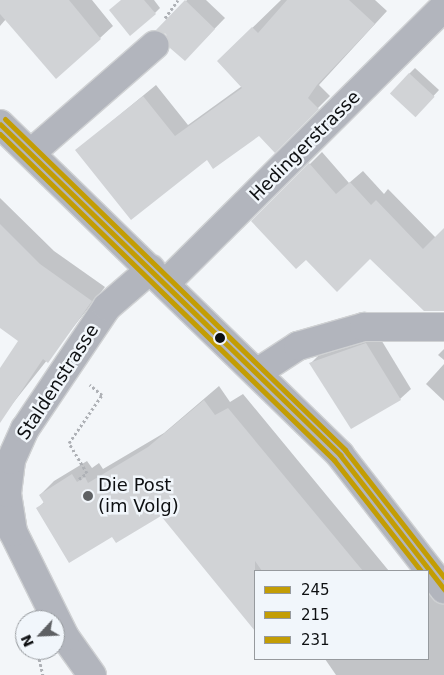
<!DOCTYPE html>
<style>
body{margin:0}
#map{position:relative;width:444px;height:675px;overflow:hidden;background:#f3f6f9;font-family:"DejaVu Sans",sans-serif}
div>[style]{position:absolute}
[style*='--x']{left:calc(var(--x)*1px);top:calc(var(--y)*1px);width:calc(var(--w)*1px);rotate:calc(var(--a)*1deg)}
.shadow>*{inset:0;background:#0003}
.building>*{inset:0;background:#d1d3d6;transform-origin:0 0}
.path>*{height:3px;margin-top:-1.5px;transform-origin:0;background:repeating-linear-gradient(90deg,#aeb1b6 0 2.5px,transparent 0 5px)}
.roads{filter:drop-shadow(1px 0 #cfd1d3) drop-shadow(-1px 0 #cfd1d3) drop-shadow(0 1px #cfd1d3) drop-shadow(0 -1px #cfd1d3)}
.minor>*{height:28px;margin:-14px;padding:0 14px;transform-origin:14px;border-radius:14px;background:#b2b5bd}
.bus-1>*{height:5px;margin:-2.5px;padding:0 2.5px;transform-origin:2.5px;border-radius:2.5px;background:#c39d04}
.bus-2>*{height:5px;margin:-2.5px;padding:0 2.5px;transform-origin:2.5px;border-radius:2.5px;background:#c39d04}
.bus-3>*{height:5px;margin:-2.5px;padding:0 2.5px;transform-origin:2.5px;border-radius:2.5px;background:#c39d04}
.dots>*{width:14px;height:14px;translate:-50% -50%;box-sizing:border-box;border:2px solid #f1f6fb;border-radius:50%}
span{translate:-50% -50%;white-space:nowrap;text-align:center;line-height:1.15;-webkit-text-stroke:5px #f1f6fb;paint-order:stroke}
.street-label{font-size:18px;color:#0e1012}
.poi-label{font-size:18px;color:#0e1012}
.left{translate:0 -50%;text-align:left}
.legend{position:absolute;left:254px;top:570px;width:175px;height:90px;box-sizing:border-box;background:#f1f6fb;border:1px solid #969a9e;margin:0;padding:6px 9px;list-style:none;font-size:15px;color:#0e1012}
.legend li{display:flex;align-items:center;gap:10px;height:25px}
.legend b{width:25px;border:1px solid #969a9e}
.north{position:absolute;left:15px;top:610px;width:50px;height:50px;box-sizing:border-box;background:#f1f6fb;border:1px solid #969a9e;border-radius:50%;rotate:245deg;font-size:14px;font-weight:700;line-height:20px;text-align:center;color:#0e1012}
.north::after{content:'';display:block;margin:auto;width:18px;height:22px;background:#5e6063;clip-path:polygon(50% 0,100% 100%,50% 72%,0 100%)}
</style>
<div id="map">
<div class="shadow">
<div style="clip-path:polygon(0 0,92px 0,113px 26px,100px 38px,6px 19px,0 26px)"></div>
<div style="clip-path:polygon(122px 0,154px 0,160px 8px,155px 13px)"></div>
<div style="clip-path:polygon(187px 0,206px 0,225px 18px,195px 49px,159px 29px)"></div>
<div style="clip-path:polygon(281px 0,375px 0,387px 11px,319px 85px,330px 96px,275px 151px,259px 134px,207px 158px,77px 150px,156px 85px,188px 125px,242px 86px,218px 61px)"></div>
<div style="clip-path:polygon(415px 68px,439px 90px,416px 115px,409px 74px)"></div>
<div style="clip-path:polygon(322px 152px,349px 183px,363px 171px,384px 194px,388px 189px,436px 238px,444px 229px,444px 307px,370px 258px,306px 258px,253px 221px)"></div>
<div style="clip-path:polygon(0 198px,54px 251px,105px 287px,2px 417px,0 371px,20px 341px,0 326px)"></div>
<div style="clip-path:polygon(377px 333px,411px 389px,400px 399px,311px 363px,321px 353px)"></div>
<div style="clip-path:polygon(444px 349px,444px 360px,438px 355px)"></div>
<div style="clip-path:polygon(444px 364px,444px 401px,426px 384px)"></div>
<div style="clip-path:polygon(219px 386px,230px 402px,243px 394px,389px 571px,255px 571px,255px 629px,162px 514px,113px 535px,38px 508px,44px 502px,40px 495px,54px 481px,87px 461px,92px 468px,99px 463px,103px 469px,164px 433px)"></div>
<div style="clip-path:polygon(428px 575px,444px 599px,444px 675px,336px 675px,325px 659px,428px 659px)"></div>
</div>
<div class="building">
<div style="clip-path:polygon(0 0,69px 0,101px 39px,56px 79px,0 14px)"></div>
<div style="clip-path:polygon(121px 0,144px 0,156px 14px,130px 36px,109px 10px)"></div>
<div style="clip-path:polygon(185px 0,215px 29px,185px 61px,170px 48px,166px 34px,156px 30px)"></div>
<div style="clip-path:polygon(287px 0,349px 0,375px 24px,317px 85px,308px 98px,319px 109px,275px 153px,259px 136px,213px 169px,207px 160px,131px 220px,75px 150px,143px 96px,175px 136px,242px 88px,217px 61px,252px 27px,258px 33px)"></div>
<div style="left:409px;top:73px;width:35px;height:28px;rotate:43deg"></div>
<div style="clip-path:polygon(309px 163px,336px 194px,350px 182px,371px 205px,376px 200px,423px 249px,444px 228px,444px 311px,424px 311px,370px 259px,337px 292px,306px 260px,296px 269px,251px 221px)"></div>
<div style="clip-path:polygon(0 224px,40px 264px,92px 301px,48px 363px,43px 359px,0 423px,0 368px,18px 341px,0 328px)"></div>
<div style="clip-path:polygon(366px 343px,401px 400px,351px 429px,309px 363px)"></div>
<div style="clip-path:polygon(204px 400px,215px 415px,228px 408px,363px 571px,262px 571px,255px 561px,255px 631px,161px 516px,116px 543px,112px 537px,69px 563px,36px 508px,44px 503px,39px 495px,72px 474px,77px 482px,85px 477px,88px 483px,148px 447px)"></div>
</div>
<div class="path">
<div style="--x:165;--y:18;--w:22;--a:-54"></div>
<div style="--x:79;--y:479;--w:10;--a:-37"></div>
<div style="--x:87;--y:473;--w:35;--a:-121"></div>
<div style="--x:69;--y:443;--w:58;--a:-55.5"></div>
<div style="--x:102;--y:395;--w:16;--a:-140"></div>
<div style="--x:38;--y:654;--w:22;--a:77"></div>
</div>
<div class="roads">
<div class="minor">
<div style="--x:0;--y:124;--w:475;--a:44.2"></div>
<div style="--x:340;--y:455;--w:170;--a:52.2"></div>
<div style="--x:31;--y:153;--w:164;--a:-41.1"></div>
<div style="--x:166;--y:283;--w:392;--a:-44.8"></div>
<div style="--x:258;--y:372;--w:48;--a:-33"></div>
<div style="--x:298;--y:346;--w:69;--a:-16.1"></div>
<div style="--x:364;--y:327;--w:80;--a:0"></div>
<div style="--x:92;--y:675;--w:47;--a:-125.4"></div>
<div style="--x:65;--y:637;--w:117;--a:-116.3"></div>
<div style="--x:13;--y:532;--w:39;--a:-99"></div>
<div style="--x:7;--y:493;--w:33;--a:-83"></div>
<div style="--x:11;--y:460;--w:34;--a:-66"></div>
<div style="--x:25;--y:429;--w:147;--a:-56.1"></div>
<div style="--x:107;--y:307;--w:58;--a:-40.8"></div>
</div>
</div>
<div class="bus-1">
<div style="--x:0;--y:124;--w:475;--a:44.2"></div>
<div style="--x:340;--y:455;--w:170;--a:52.2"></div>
</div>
<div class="bus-2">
<div style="--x:0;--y:134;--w:467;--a:44.3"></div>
<div style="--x:334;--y:460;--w:141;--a:51.9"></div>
</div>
<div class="bus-3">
<div style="--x:5;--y:119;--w:475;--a:44.2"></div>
<div style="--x:345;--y:450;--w:161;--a:52.1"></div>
</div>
<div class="dots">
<div style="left:220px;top:338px;background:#0e1012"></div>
<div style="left:88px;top:496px;background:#5e6063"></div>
</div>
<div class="street-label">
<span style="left:305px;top:146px;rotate:-45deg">Hedingerstrasse</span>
<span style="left:58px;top:382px;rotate:-57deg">Staldenstrasse</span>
</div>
<div class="poi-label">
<span class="left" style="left:98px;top:496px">Die Post<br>(im Volg)</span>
</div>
<ul class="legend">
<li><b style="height:6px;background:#c39d04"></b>245</li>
<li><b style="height:6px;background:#c39d04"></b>215</li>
<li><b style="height:6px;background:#c39d04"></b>231</li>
</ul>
<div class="north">N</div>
</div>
